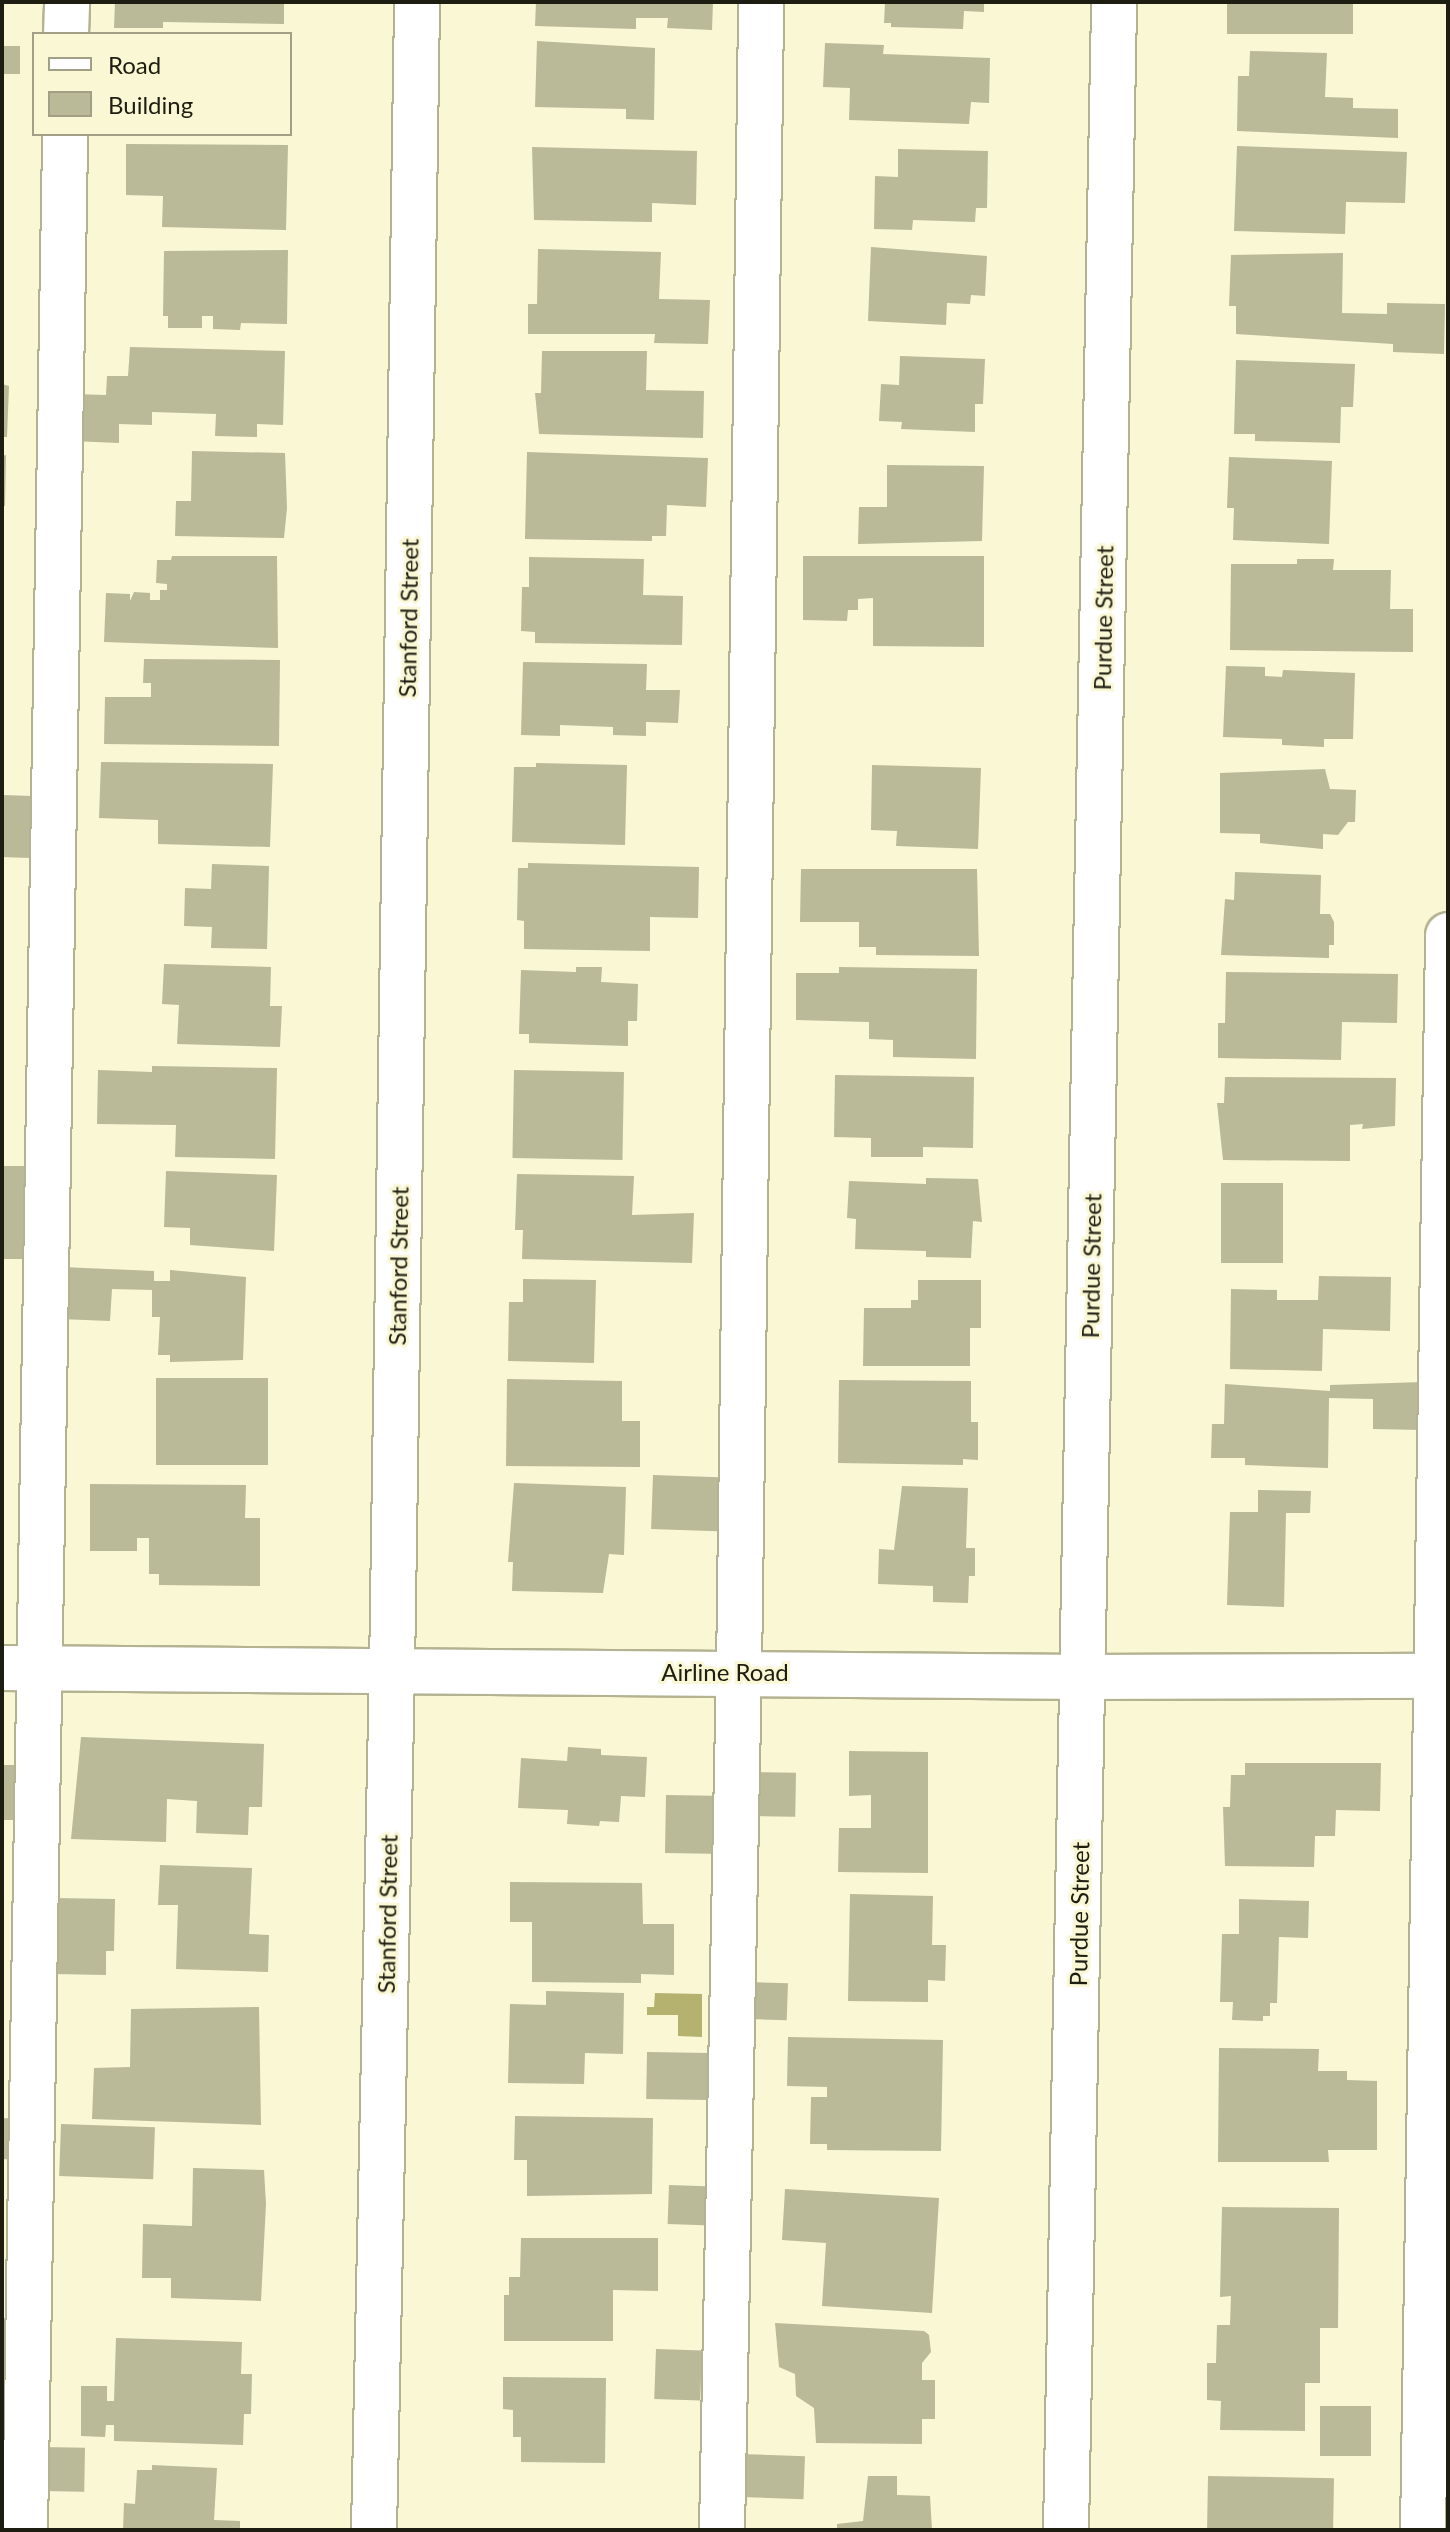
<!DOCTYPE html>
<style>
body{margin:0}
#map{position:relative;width:1450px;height:2532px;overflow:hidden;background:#f9f7d4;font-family:Lato,sans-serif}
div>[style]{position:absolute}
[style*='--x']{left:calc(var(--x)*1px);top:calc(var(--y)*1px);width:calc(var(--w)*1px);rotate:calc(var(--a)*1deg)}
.water>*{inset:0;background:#b5b16e}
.building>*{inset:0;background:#bab998;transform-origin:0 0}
.roads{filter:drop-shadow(2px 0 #b3b291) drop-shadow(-2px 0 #b3b291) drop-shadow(0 2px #b3b291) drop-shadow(0 -2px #b3b291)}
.minor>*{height:44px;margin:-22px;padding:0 22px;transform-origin:22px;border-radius:22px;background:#fff}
span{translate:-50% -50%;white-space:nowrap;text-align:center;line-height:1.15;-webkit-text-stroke:6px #f9f7d4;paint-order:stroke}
.street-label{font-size:24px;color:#1e1d11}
.frame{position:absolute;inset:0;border:4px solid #1e1d11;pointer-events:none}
.legend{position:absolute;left:32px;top:32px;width:260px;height:104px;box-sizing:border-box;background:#f9f7d4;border:2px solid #a1a086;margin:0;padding:10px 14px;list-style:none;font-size:24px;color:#1e1d11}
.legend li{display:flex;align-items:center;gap:16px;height:40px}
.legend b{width:40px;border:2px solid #a1a086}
</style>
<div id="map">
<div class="water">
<div style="clip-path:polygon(655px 1993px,702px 1994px,702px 2037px,678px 2036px,678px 2015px,647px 2015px,647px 2007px,654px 2007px)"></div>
</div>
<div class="building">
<div style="clip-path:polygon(115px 2px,284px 2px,284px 24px,163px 22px,163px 28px,114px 28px)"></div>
<div style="clip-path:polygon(536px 2px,713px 2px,712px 30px,667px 28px,668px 18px,636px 18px,636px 29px,535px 26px)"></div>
<div style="clip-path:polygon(885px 2px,984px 2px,984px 12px,964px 11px,963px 29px,891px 27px,891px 23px,884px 23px)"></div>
<div style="left:1227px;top:2px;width:126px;height:32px"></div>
<div style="clip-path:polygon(537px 41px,655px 48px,654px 120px,626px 119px,626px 109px,535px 107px)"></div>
<div style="clip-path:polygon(825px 43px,884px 45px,883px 54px,990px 58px,989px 103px,971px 102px,969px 124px,849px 120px,850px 88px,823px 87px)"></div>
<div style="left:2px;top:46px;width:18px;height:28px"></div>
<div style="clip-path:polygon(1250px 51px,1327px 53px,1325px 97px,1353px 98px,1353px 108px,1398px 109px,1398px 138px,1237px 131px,1238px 76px,1249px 76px)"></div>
<div style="clip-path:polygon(126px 144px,288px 145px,286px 230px,162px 227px,163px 196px,126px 195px)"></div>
<div style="clip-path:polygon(1237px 146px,1407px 152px,1405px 203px,1346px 202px,1345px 234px,1234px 231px)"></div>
<div style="clip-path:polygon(532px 147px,697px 151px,696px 205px,652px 203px,652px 222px,534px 220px)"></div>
<div style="clip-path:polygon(898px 149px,988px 151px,987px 208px,976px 208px,975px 222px,913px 220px,912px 230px,874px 229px,875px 176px,898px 177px)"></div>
<div style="clip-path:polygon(871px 247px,987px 256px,985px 296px,971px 295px,970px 304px,947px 303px,946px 325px,868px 321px)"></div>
<div style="clip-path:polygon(538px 249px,661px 252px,659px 299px,710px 300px,708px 344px,654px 343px,655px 334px,528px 334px,528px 304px,537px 304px)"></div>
<div style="clip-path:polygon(288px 250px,287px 324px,241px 323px,240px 330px,213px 329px,213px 316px,202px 316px,202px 328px,168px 328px,168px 316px,163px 316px,164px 251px)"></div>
<div style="clip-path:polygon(1343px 253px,1342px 313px,1387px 314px,1387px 303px,1445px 304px,1444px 354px,1393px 352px,1393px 344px,1236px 334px,1236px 306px,1229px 306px,1231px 255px)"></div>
<div style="clip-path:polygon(130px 347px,285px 351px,283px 425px,257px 424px,257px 437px,215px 436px,216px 414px,152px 412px,152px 425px,119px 424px,119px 443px,72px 441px,73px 394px,106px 395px,107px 376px,128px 376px)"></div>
<div style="clip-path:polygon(542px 351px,647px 351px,646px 390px,704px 391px,703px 438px,539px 434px,535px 393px,541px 393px)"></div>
<div style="clip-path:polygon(900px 356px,985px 359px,983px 404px,975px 404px,975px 432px,901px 429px,902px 422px,879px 421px,881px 384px,899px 385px)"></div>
<div style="clip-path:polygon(1236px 360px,1355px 364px,1353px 407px,1341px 407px,1340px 443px,1255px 441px,1255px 434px,1234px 434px)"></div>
<div style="clip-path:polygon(2px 384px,9px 386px,7px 437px,2px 437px)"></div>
<div style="clip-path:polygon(192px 451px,285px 453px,287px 508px,284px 538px,175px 536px,176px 501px,191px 501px)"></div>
<div style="clip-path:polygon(527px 452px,708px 458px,706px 507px,667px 505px,666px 536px,652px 536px,652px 541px,525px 539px)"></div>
<div style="clip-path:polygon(6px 455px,5px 506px,2px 506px,2px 456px)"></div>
<div style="clip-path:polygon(1229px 457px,1332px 461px,1329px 544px,1233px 540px,1234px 508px,1227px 508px)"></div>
<div style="clip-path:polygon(887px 465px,984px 466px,982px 541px,858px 544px,859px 507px,887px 507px)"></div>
<div style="clip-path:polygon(172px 556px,277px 556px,278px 648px,104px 642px,106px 593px,130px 594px,130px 601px,134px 592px,150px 593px,150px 600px,160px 600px,160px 590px,167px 590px,167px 584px,156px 583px,157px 560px,171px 560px)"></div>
<div style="clip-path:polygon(803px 556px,984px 556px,984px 647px,873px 646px,873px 598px,858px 599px,858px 610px,848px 610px,847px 621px,803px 620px)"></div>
<div style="clip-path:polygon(529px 557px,644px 559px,643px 595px,683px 596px,682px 645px,535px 643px,535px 632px,521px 631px,522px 587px,529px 587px)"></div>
<div style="clip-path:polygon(1297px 559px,1334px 559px,1333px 570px,1391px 570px,1390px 609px,1413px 609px,1413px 652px,1230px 650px,1231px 564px,1297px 564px)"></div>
<div style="clip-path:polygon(144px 659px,280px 660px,279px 746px,104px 744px,105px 697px,151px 697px,151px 683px,143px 683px)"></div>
<div style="clip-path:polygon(523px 662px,647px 664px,646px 690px,680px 690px,678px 723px,646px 722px,646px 736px,613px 735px,613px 727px,560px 725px,560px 736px,521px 735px)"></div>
<div style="clip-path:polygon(1226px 666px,1265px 667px,1265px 676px,1282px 677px,1283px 670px,1355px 673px,1353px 739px,1324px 739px,1324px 747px,1282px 745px,1282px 739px,1223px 737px)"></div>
<div style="clip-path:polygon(101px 762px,273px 764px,270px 847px,158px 844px,158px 820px,99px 818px)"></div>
<div style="clip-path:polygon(536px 763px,627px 765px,625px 845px,512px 842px,514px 767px,536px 767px)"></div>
<div style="clip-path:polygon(872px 765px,981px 768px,978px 849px,896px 846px,897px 831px,871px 830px)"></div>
<div style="clip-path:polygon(1325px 769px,1330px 789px,1356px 790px,1355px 822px,1348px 822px,1338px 835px,1323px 834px,1323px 849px,1260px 843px,1260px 834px,1220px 833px,1220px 773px)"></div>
<div style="left:2px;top:795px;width:38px;height:62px;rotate:2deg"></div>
<div style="clip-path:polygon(528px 863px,699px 867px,698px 918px,650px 917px,650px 951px,524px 949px,524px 921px,517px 920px,518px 868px,528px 868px)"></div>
<div style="clip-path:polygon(212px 864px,269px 866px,267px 949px,211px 948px,212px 927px,184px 926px,185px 888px,211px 889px)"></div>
<div style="clip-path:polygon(801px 869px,977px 869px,979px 956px,876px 955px,876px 947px,859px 947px,859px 922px,800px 922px)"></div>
<div style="clip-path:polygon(1235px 872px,1321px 875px,1320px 914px,1330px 914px,1334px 922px,1334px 945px,1329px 945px,1329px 958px,1221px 955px,1225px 899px,1234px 900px)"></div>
<div style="clip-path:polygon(164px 964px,271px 967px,270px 1006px,282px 1006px,280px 1047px,177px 1044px,179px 1005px,162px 1004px)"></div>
<div style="clip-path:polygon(576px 967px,602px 967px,601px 982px,638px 984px,637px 1021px,628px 1021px,628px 1046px,529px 1043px,529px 1034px,519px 1034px,521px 970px,576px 972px)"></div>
<div style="clip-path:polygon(839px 967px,977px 969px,976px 1059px,893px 1057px,893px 1040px,869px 1039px,869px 1022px,796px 1020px,796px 973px,839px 973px)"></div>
<div style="clip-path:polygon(1226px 972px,1398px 974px,1397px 1023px,1342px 1022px,1341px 1060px,1218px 1058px,1218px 1023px,1225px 1023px)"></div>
<div style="clip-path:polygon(152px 1066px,277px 1068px,275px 1159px,175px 1157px,176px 1125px,97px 1124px,98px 1070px,152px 1072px)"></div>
<div style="left:514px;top:1070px;width:110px;height:88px;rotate:1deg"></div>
<div style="clip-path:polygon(835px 1075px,974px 1077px,973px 1148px,923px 1147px,923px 1157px,871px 1157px,871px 1138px,834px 1137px)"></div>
<div style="clip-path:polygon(1225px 1077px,1396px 1078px,1395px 1126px,1362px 1129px,1363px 1124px,1350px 1125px,1350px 1161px,1223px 1160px,1217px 1103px,1224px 1103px)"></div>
<div style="left:2px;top:1166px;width:32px;height:93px"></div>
<div style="clip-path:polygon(166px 1171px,277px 1175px,274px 1251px,190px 1245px,190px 1228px,164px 1227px)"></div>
<div style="clip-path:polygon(517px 1174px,634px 1176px,632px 1215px,694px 1213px,692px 1263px,522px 1259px,523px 1230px,515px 1230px)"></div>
<div style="clip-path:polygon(926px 1178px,978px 1179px,982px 1222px,973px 1221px,971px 1258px,926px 1257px,926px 1251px,855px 1249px,856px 1219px,847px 1218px,849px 1181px,926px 1184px)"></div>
<div style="left:1221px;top:1183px;width:62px;height:80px"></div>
<div style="clip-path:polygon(62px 1267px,154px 1271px,154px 1281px,170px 1281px,170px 1270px,246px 1277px,243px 1360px,170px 1362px,170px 1355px,158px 1355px,160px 1317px,152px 1317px,152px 1290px,112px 1289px,110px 1321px,60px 1319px)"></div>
<div style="clip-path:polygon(1319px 1276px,1391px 1277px,1390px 1331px,1323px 1329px,1322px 1371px,1230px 1369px,1231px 1289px,1277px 1290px,1277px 1300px,1318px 1300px)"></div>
<div style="clip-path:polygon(523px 1279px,596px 1280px,594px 1363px,508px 1361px,509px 1302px,523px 1302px)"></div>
<div style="clip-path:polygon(918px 1280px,981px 1280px,981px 1328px,970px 1328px,970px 1366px,863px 1366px,864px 1308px,911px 1308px,911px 1300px,918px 1300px)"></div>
<div style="left:156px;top:1378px;width:112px;height:87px"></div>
<div style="clip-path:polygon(507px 1379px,622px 1381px,622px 1421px,640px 1421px,640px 1467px,506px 1466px)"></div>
<div style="clip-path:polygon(839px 1380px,971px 1381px,971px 1422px,978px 1422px,978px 1460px,963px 1459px,963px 1465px,838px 1463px)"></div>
<div style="clip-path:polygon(1423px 1382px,1422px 1430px,1373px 1429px,1373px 1399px,1329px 1398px,1328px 1468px,1245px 1465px,1245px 1458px,1211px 1458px,1212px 1424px,1224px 1424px,1225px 1384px,1330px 1391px,1330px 1385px)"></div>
<div style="left:653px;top:1475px;width:74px;height:54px;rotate:2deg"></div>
<div style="clip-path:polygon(514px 1483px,626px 1487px,624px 1555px,609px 1554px,603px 1593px,512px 1591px,513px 1562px,508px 1562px)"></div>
<div style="clip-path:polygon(90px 1484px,246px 1485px,245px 1518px,260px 1518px,260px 1586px,159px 1585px,159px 1574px,149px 1574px,149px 1538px,137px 1538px,137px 1551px,90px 1551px)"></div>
<div style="clip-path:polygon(902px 1486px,968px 1488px,966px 1548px,975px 1548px,975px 1576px,969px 1576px,968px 1603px,933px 1602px,933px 1586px,878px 1584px,879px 1549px,894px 1550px)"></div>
<div style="clip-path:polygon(1258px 1490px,1311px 1491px,1310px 1513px,1286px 1513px,1284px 1607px,1227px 1605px,1230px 1512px,1258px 1512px)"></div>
<div style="clip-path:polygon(81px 1737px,264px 1744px,262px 1807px,249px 1807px,248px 1835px,196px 1833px,197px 1801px,167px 1799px,166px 1842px,71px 1839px)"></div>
<div style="clip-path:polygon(568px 1747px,601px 1749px,601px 1755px,647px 1757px,645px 1797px,621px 1796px,619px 1822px,600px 1821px,599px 1826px,567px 1824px,568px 1810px,518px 1808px,521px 1758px,567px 1761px)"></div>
<div style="clip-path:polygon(849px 1751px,928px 1752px,928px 1873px,838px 1872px,839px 1828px,871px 1828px,871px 1795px,849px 1796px)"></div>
<div style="clip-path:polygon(1245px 1763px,1381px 1763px,1380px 1811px,1336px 1810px,1335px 1836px,1315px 1836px,1314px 1867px,1225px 1866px,1223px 1807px,1230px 1807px,1231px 1775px,1245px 1775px)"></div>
<div style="left:2px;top:1765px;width:18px;height:55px"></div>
<div style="left:753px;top:1772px;width:43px;height:44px;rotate:1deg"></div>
<div style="left:666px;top:1795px;width:47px;height:58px;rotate:1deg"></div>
<div style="clip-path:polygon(160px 1865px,252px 1868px,249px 1934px,269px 1935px,268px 1972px,176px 1969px,178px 1905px,158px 1905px)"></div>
<div style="clip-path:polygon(510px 1882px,642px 1883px,643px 1924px,674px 1924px,674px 1975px,641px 1974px,641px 1983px,532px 1982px,532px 1922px,510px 1922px)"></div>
<div style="clip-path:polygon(850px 1894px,933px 1896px,932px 1945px,946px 1945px,945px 1981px,928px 1980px,928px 2002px,848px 2001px)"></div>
<div style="clip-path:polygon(53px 1898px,115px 1899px,114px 1951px,106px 1951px,106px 1975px,54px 1974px)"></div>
<div style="clip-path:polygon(1239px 1899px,1309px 1901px,1308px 1938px,1279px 1937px,1277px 2003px,1270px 2003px,1270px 2016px,1263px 2016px,1263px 2021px,1232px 2020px,1233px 2002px,1220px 2002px,1222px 1934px,1239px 1934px)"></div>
<div style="left:750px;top:1982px;width:38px;height:37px;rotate:2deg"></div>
<div style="clip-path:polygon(546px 1991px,624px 1993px,623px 2054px,585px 2053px,584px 2084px,508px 2083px,510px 2004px,546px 2005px)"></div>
<div style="clip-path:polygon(259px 2007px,261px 2125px,92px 2119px,94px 2068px,130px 2067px,131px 2009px)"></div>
<div style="clip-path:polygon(788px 2037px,943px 2040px,941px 2151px,827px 2150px,827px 2144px,810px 2144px,811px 2097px,827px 2097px,827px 2087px,787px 2086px)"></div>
<div style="clip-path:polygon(1219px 2048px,1319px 2049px,1318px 2071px,1347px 2071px,1347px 2080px,1377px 2081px,1377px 2150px,1328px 2150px,1329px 2162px,1218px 2162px)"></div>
<div style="left:647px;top:2052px;width:62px;height:47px;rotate:1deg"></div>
<div style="clip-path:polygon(515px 2116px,653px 2118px,652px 2194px,527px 2196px,527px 2160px,514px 2160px)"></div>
<div style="left:2px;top:2118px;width:17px;height:41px;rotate:3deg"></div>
<div style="left:61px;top:2124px;width:94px;height:52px;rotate:2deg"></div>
<div style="clip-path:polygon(193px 2168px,264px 2170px,266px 2204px,261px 2301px,171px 2298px,171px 2278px,142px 2278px,143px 2224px,192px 2226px)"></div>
<div style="left:669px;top:2185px;width:37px;height:39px;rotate:2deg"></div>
<div style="clip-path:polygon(785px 2189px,939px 2198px,932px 2313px,822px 2306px,826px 2243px,782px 2240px)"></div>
<div style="clip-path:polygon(1222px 2207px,1339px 2208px,1338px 2328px,1320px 2328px,1320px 2383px,1305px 2383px,1305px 2431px,1220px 2430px,1221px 2401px,1207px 2400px,1207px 2363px,1216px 2363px,1217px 2325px,1230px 2325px,1231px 2296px,1220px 2297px)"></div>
<div style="clip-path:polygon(521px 2238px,658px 2238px,658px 2291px,613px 2290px,613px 2341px,504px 2341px,504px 2295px,509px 2295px,509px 2277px,520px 2277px)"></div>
<div style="clip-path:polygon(775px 2323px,924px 2331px,929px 2335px,931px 2352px,922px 2363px,922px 2380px,935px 2380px,935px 2419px,922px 2419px,922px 2444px,816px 2443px,814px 2408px,796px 2396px,795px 2374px,779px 2367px)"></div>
<div style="clip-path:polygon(116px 2338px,242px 2342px,241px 2374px,252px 2374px,251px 2414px,244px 2414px,243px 2445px,114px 2441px,114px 2425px,106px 2425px,105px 2437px,81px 2436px,81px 2386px,107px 2386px,107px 2401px,114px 2401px)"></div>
<div style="left:656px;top:2349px;width:46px;height:50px;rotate:2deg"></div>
<div style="clip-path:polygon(503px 2377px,606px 2378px,605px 2463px,521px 2462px,521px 2437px,513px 2437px,513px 2410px,503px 2409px)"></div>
<div style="left:1320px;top:2406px;width:51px;height:50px"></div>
<div style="left:42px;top:2447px;width:43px;height:44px;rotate:1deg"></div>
<div style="left:741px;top:2454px;width:64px;height:43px;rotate:2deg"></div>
<div style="clip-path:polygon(152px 2465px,217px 2468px,214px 2520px,240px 2521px,240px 2530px,123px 2530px,124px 2503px,135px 2504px,137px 2470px,152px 2470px)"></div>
<div style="clip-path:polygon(868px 2476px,897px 2476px,897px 2495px,930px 2496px,932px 2530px,837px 2530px,837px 2524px,863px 2521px)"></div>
<div style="left:1208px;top:2476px;width:126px;height:54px;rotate:1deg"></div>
</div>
<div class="roads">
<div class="minor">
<div style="--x:66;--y:34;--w:32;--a:-88"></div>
<div style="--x:2;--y:1668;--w:1081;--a:0.48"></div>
<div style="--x:1083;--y:1677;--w:365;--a:-0.2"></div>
<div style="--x:25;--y:2530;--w:2396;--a:-89.04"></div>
<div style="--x:374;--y:2530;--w:859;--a:-88.8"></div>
<div style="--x:392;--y:1671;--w:1669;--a:-89.14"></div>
<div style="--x:722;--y:2530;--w:859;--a:-88.87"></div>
<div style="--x:739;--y:1671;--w:1669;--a:-89.24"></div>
<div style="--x:1066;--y:2530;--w:2528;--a:-88.91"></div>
<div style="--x:1423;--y:2530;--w:1595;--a:-89.1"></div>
</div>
</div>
<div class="street-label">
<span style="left:408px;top:618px;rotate:-89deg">Stanford Street</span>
<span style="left:1103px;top:618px;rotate:-89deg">Purdue Street</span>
<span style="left:398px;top:1266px;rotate:-89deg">Stanford Street</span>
<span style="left:1091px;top:1266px;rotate:-89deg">Purdue Street</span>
<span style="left:725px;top:1672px">Airline Road</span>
<span style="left:387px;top:1914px;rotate:-89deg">Stanford Street</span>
<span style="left:1079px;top:1914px;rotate:-89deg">Purdue Street</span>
</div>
<div class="frame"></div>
<ul class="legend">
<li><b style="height:10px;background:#fff"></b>Road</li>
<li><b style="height:22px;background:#bab998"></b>Building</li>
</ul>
</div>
